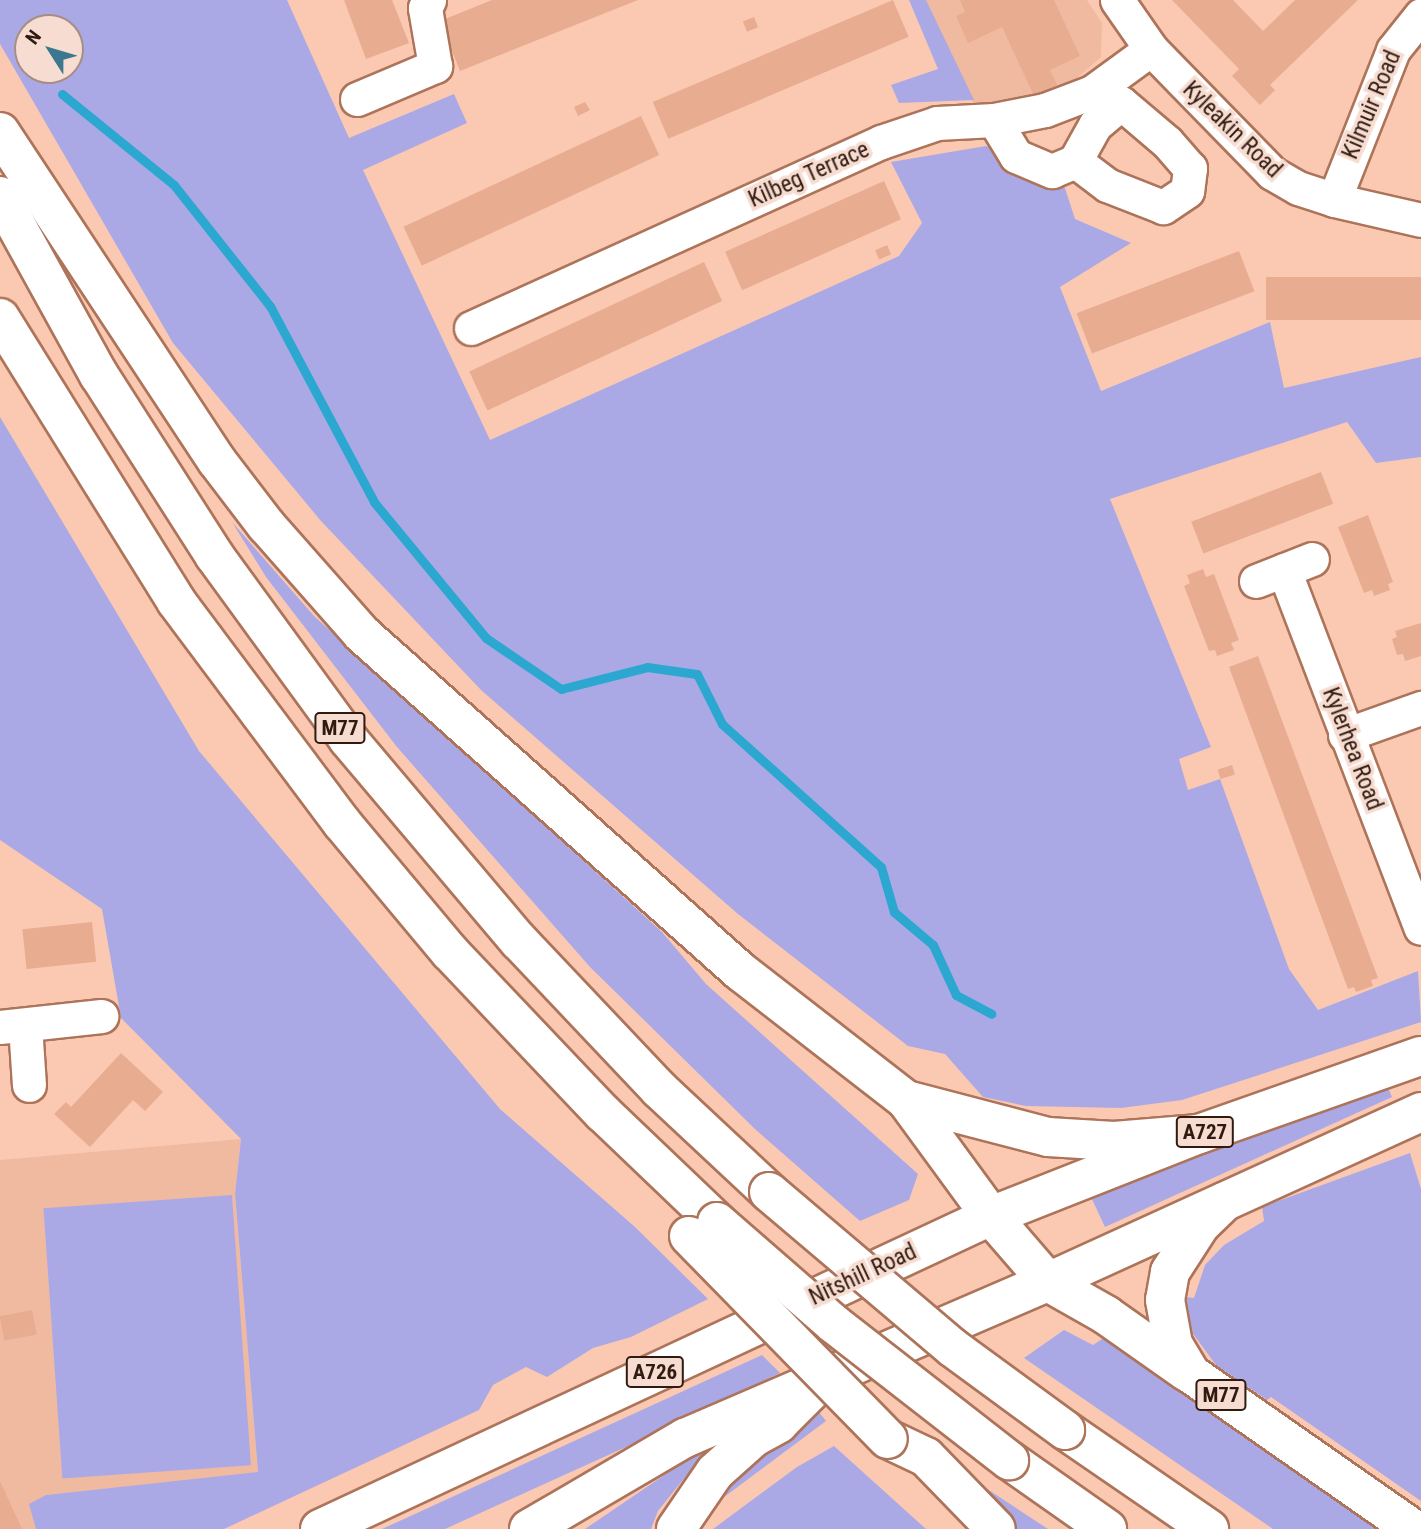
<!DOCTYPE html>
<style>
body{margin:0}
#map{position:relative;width:1421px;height:1529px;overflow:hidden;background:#fbc9b2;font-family:"Roboto Condensed",sans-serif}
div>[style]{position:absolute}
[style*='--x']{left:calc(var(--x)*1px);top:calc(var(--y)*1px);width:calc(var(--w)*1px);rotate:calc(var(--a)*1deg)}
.built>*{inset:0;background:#f0baa1}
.green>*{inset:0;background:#aba9e5;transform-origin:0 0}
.stream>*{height:9px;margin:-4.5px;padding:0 4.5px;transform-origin:4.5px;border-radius:4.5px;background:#2ba7d0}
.building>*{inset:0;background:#e8ac90;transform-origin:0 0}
.roads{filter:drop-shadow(2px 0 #ad745a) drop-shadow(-2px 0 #ad745a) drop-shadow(0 2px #ad745a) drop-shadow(0 -2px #ad745a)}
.minor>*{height:33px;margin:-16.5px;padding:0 16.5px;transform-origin:16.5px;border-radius:16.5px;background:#fff}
.major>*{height:38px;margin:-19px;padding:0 19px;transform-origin:19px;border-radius:19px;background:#fff}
.highway>*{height:38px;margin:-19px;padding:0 19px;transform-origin:19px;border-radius:19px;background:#fff}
.bridges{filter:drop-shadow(2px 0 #ad745a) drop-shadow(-2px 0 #ad745a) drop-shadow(0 2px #ad745a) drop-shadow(0 -2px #ad745a)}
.highway-bridge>*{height:38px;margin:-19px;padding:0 19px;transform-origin:19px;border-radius:19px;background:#fff}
span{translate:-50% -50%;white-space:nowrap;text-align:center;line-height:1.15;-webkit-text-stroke:7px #f6dcd1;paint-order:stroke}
.shield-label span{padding:2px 5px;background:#f6dcd1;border:2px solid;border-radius:5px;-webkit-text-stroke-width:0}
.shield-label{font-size:21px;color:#311a10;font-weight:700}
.street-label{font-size:23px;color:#311a10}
.north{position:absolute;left:14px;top:14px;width:70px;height:70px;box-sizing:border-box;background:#f6dcd1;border:2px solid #a78e84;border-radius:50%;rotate:307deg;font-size:19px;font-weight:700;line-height:28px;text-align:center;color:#311a10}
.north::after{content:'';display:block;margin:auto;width:24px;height:32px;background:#3b778e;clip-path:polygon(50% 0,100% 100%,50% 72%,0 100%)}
</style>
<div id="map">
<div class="built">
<div style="clip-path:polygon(923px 0,1087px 0,1102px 23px,1101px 57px,1062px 91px,974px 105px)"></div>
<div style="clip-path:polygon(241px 1139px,235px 1194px,258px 1473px,46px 1495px,58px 1529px,0 1529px,0 1160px)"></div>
</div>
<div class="green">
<div style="clip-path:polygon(evenodd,0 0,287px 0,349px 138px,454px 94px,467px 123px,363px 170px,490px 440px,899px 256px,922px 223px,891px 162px,986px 146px,1061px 176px,1075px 219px,1131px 243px,1060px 287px,1101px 391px,1270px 322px,1284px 388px,1421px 357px,1421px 457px,1376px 463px,1347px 422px,1110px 499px,1211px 747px,1179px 759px,1188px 790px,1220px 779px,1289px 969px,1318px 1010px,1418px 971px,1421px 1022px,1182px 1100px,1121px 1108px,1026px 1106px,983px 1097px,945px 1054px,908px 1046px,738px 914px,481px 690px,321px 521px,173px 343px,0 44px,0 0,28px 28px,70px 28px,70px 70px,28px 70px,28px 28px)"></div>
<div style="clip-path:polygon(909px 0,926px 0,974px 100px,899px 103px,891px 85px,938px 69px)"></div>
<div style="clip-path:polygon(0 417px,199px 751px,500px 1109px,635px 1227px,708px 1299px,631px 1337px,593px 1348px,547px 1377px,526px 1367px,493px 1385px,479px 1410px,224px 1529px,36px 1529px,29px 1504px,46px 1495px,258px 1472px,235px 1194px,241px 1139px,121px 1018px,102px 909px,0 840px)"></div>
<div style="clip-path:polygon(232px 522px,314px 616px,662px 932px,706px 984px,918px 1174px,909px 1200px,860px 1221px,755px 1129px,590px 967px,397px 747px,266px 577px)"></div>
<div style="clip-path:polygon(1387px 1085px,1392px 1097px,1105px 1227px,1090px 1195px)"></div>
<div style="clip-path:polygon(1410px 1153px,1421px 1189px,1421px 1501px,1271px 1397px,1267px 1400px,1216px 1365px,1191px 1331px,1186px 1297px,1194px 1298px,1205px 1265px,1224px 1245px,1264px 1221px,1262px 1207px)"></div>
<div style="left:232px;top:1195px;width:271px;height:189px;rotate:86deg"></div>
<div style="clip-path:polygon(1064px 1330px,1093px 1345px,1108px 1335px,1385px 1529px,1273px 1529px,1024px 1358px)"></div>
<div style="clip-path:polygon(762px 1355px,780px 1373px,637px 1442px,445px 1529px,382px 1529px)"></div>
<div style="clip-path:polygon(819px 1412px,826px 1421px,704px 1512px,761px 1446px)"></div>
<div style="clip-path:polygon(713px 1442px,658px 1511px,651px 1529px,585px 1529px)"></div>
<div style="clip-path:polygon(834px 1446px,926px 1529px,713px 1529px,797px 1467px)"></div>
<div style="clip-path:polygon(972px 1479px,1048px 1529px,1011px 1529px)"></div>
</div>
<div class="stream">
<div style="--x:62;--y:94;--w:144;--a:39.1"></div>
<div style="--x:174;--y:185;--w:154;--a:51.6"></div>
<div style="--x:270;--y:306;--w:222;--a:62"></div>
<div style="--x:374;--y:502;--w:176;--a:50.5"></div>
<div style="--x:486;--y:638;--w:91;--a:34.2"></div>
<div style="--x:561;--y:689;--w:89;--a:-14.3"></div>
<div style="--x:647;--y:667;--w:50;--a:8"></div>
<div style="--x:697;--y:674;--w:56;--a:63.4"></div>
<div style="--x:722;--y:724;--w:214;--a:42"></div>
<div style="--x:881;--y:867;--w:47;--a:73.9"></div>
<div style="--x:894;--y:912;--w:51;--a:40.2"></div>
<div style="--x:933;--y:945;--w:55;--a:65.3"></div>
<div style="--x:956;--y:995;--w:40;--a:28"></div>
</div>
<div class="building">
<div style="clip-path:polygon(344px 0,392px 0,409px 43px,366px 59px)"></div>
<div style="clip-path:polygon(492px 0,638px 0,460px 71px,440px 21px)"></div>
<div style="left:893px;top:0;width:40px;height:261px;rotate:67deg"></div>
<div style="clip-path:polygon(960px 0,1054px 0,1080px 56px,1050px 70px,1057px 85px,1034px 96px,1002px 27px,968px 43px,956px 16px,965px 12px)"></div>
<div style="clip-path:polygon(1172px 0,1233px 0,1263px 31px,1295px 0,1358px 0,1270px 85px,1275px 90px,1260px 105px,1232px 76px,1239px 69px)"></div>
<div style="left:754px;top:17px;width:11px;height:12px;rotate:68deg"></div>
<div style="clip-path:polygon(585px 102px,590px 110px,578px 116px,574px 107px)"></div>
<div style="left:641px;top:116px;width:43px;height:262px;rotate:65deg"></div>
<div style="left:884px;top:181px;width:42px;height:174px;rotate:66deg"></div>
<div style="left:887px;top:245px;width:10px;height:13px;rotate:66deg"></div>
<div style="left:1239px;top:251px;width:43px;height:174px;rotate:69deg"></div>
<div style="left:704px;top:262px;width:43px;height:259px;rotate:65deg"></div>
<div style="left:1421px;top:277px;width:43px;height:155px;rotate:90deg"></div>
<div style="left:1321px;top:472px;width:34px;height:139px;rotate:69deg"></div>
<div style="clip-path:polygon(1368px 515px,1393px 582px,1388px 584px,1390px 590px,1374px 596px,1372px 590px,1364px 593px,1338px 527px)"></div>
<div style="clip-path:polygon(1203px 569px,1206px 577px,1214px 574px,1239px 640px,1231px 643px,1234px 650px,1217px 656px,1215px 650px,1209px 651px,1184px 586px,1190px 583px,1187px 575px)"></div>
<div style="clip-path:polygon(1421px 623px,1421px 656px,1405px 661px,1403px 654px,1397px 655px,1392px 639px,1397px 637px,1395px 631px)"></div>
<div style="clip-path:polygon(1258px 656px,1378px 978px,1371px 980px,1373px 986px,1356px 992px,1354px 987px,1348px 989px,1229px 667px)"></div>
<div style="left:1232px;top:765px;width:10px;height:15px;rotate:73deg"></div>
<div style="left:92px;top:922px;width:40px;height:70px;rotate:84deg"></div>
<div style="clip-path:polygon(121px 1053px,163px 1092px,145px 1111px,133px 1100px,90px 1147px,54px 1114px,66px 1102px,71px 1107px)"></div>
<div style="left:32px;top:1310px;width:25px;height:33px;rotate:79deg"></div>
<div style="clip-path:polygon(0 1481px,22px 1529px,0 1529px)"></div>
</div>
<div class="roads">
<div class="minor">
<div style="--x:1117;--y:0;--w:60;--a:55.2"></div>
<div style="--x:1151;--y:49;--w:173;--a:45.7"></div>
<div style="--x:1272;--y:173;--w:30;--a:30"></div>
<div style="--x:1298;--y:188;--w:38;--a:18"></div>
<div style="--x:1334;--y:200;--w:89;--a:12.9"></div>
<div style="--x:357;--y:99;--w:85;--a:-22.9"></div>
<div style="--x:435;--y:66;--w:59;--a:-99.8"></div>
<div style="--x:425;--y:8;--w:9;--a:-63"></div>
<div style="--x:994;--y:120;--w:42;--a:58.6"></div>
<div style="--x:1016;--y:156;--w:39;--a:23"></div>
<div style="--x:1052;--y:171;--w:25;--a:-23"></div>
<div style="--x:1075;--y:161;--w:41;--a:-60.9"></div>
<div style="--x:1095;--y:125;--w:34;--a:-40"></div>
<div style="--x:1121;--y:103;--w:60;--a:40.3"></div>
<div style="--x:1167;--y:142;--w:35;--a:49"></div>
<div style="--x:1190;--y:168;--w:23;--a:97"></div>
<div style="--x:1187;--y:191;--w:29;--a:146"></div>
<div style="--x:1163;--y:207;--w:60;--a:-158.6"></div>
<div style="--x:1107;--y:185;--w:40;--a:-143"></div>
<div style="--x:1334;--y:200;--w:161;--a:-68.5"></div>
<div style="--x:1393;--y:50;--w:45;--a:-51.3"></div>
<div style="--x:471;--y:328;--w:450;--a:-24.4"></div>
<div style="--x:881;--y:142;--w:59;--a:-18.7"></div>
<div style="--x:937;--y:123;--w:57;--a:-3"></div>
<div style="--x:994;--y:120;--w:52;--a:-11.1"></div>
<div style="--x:1045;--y:110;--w:50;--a:-21"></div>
<div style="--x:1092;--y:92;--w:73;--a:-36.1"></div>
<div style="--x:1284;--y:570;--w:383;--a:69.1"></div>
<div style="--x:1256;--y:581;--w:60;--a:-21.4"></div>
<div style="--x:1345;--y:735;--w:81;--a:-19.6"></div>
<div style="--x:25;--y:1025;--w:60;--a:86.2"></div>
<div style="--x:0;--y:1027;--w:102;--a:-6.2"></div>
</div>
<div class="major">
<div style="--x:991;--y:1216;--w:87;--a:49.2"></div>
<div style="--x:320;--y:1529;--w:740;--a:-25.01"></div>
<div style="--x:991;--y:1216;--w:224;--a:-21.5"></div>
<div style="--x:1199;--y:1134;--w:235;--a:-19.4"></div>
<div style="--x:529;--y:1529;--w:181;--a:-30.3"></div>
<div style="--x:685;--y:1438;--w:395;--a:-23.3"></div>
<div style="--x:1048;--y:1282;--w:410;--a:-24.5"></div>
</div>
<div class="highway">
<div style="--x:0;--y:132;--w:394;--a:56.6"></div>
<div style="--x:217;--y:461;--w:81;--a:52.6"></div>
<div style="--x:266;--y:525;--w:145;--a:48.6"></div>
<div style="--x:362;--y:634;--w:508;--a:41.73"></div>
<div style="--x:741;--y:972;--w:209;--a:37.8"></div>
<div style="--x:906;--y:1100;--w:144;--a:53.8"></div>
<div style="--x:0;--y:196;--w:205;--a:61.1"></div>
<div style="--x:99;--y:375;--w:214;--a:57.4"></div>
<div style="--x:214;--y:555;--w:228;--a:53.9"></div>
<div style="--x:348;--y:739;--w:265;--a:49.8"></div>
<div style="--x:519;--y:941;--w:204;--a:46.6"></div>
<div style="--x:659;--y:1089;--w:151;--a:43.1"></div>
<div style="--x:0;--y:318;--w:333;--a:58.1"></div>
<div style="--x:176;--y:601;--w:277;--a:53.2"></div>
<div style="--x:342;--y:823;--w:168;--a:50.1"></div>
<div style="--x:450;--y:952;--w:222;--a:46.5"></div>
<div style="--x:603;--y:1113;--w:158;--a:43.7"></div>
<div style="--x:906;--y:1100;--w:147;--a:14.6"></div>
<div style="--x:1048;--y:1137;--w:66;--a:3.5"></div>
<div style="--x:1114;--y:1141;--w:85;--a:-4.7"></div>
<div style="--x:1224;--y:1202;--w:32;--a:136"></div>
<div style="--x:1201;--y:1224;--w:57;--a:122.9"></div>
<div style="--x:1170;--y:1272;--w:28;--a:100"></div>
<div style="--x:1165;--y:1300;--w:45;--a:79.7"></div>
<div style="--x:1173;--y:1344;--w:35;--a:59"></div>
<div style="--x:1191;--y:1374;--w:271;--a:34.9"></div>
<div style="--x:1048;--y:1282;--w:67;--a:29.6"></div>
<div style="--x:1106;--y:1315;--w:99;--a:35.1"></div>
<div style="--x:1065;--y:1430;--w:175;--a:34.5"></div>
<div style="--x:888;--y:1439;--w:42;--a:25.3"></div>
<div style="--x:926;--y:1457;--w:100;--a:45.8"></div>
<div style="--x:1009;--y:1460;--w:120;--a:35.1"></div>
<div style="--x:676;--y:1529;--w:69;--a:-55.6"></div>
<div style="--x:715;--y:1472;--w:51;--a:-41.8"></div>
<div style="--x:753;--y:1438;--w:29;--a:-29"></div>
<div style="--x:778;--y:1424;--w:59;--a:-45"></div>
</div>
</div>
<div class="bridges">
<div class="highway-bridge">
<div style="--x:769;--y:1192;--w:241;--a:40.3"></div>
<div style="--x:953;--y:1348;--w:139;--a:36.2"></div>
<div style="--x:717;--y:1222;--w:155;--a:41.1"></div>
<div style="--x:834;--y:1324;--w:222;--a:37.9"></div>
<div style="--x:689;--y:1236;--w:284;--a:45.6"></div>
</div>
</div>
<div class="shield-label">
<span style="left:340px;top:728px">M77</span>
<span style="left:1205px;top:1132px">A727</span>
<span style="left:655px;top:1372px">A726</span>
<span style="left:1221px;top:1395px">M77</span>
</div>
<div class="street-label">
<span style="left:1372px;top:105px;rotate:-67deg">Kilmuir Road</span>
<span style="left:1232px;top:130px;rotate:44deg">Kyleakin Road</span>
<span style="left:809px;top:175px;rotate:-24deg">Kilbeg Terrace</span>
<span style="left:1352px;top:749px;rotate:69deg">Kylerhea Road</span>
<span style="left:863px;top:1275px;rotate:-25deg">Nitshill Road</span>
</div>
<div class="north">N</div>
</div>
